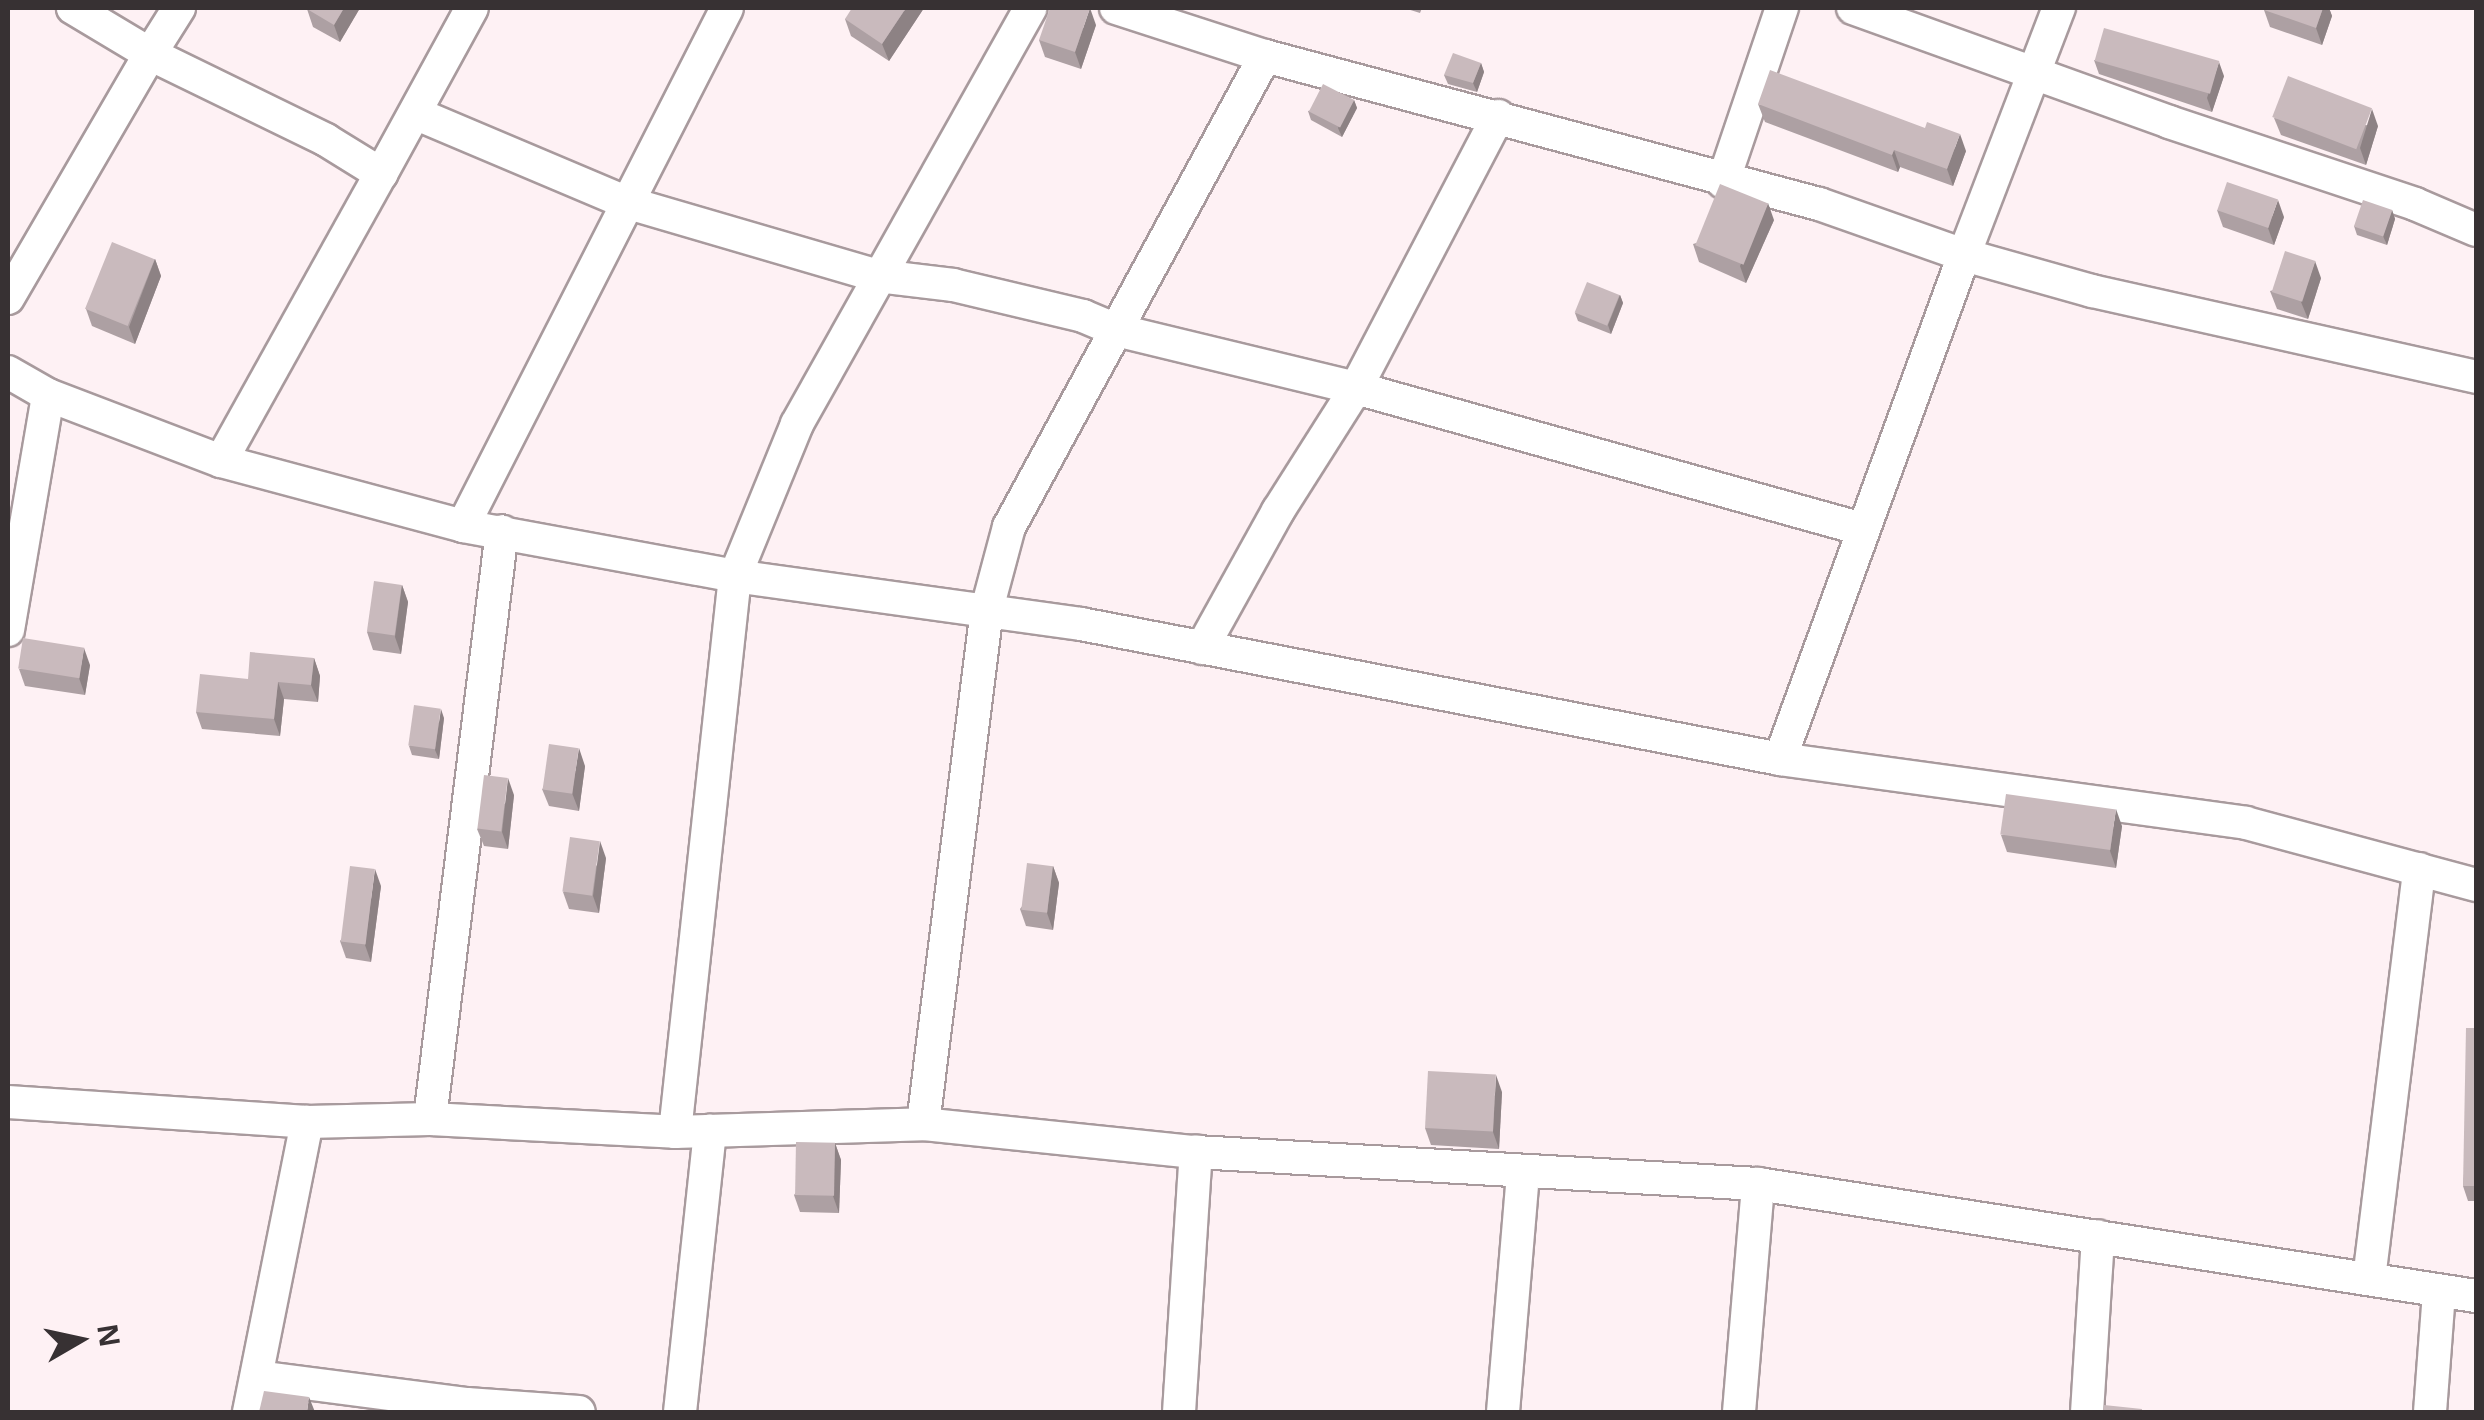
<!DOCTYPE html>
<style>
body{margin:0}
#map{position:relative;width:2484px;height:1420px;overflow:hidden;background:#fef1f4;font-family:"Noto Sans",sans-serif}
div>[style]{position:absolute}
[style*='--x']{left:calc(var(--x)*1px);top:calc(var(--y)*1px);width:calc(var(--w)*1px);rotate:calc(var(--a)*1deg)}
.roads{filter:drop-shadow(2px 0 #a89a9d) drop-shadow(-2px 0 #a89a9d) drop-shadow(0 2px #a89a9d) drop-shadow(0 -2px #a89a9d)}
.minor>*{height:32px;margin:-16px;padding:0 16px;transform-origin:16px;border-radius:16px;background:#fff}
.wall>*{inset:0;background:#ada0a3}
.shaded-wall>*{inset:0;background:#8d8284}
.building>*{inset:0;background:#c9babd;transform-origin:0 0}
span{translate:-50% -50%;white-space:nowrap;text-align:center;line-height:1.15;-webkit-text-stroke:8px #fef1f4;paint-order:stroke}
.frame{position:absolute;inset:0;border:10px solid #373133;pointer-events:none}
.north{position:absolute;left:30px;top:1290px;width:100px;height:100px;-webkit-text-stroke:8px #fef1f4;paint-order:stroke;rotate:81deg;font-size:28px;font-weight:700;line-height:40px;text-align:center;color:#373133}
.north::after{content:'';display:block;margin:auto;width:35px;height:45px;background:#373133;clip-path:polygon(50% 0,100% 100%,50% 72%,0 100%)}
</style>
<div id="map">
<div class="roads">
<div class="minor">
<div style="--x:179;--y:8;--w:54;--a:122.2"></div>
<div style="--x:150;--y:54;--w:196;--a:26"></div>
<div style="--x:326;--y:140;--w:65;--a:31.7"></div>
<div style="--x:381;--y:174;--w:189;--a:-61.3"></div>
<div style="--x:1116;--y:8;--w:157;--a:17.9"></div>
<div style="--x:1265;--y:56;--w:573;--a:14.96"></div>
<div style="--x:1819;--y:204;--w:154;--a:19.4"></div>
<div style="--x:1964;--y:255;--w:133;--a:15.7"></div>
<div style="--x:2092;--y:291;--w:394;--a:12.6"></div>
<div style="--x:1853;--y:8;--w:336;--a:19.8"></div>
<div style="--x:2169;--y:122;--w:259;--a:18.4"></div>
<div style="--x:2415;--y:204;--w:66;--a:23.1"></div>
<div style="--x:417;--y:114;--w:226;--a:22.9"></div>
<div style="--x:625;--y:202;--w:264;--a:16.3"></div>
<div style="--x:878;--y:276;--w:76;--a:6.8"></div>
<div style="--x:953;--y:285;--w:134;--a:13.4"></div>
<div style="--x:1083;--y:316;--w:36;--a:23"></div>
<div style="--x:1116;--y:330;--w:247;--a:13.6"></div>
<div style="--x:1356;--y:388;--w:525;--a:15.57"></div>
<div style="--x:1723;--y:182;--w:184;--a:-71.3"></div>
<div style="--x:8;--y:298;--w:282;--a:-59.8"></div>
<div style="--x:150;--y:54;--w:90;--a:-149.1"></div>
<div style="--x:8;--y:372;--w:46;--a:29.9"></div>
<div style="--x:48;--y:395;--w:185;--a:20.9"></div>
<div style="--x:221;--y:461;--w:251;--a:15"></div>
<div style="--x:463;--y:526;--w:277;--a:10.4"></div>
<div style="--x:735;--y:576;--w:349;--a:7.9"></div>
<div style="--x:1081;--y:624;--w:712;--a:10.93"></div>
<div style="--x:1780;--y:759;--w:470;--a:7.8"></div>
<div style="--x:2246;--y:823;--w:238;--a:15.1"></div>
<div style="--x:221;--y:461;--w:329;--a:-60.9"></div>
<div style="--x:463;--y:526;--w:581;--a:-62.99"></div>
<div style="--x:8;--y:630;--w:238;--a:-80.3"></div>
<div style="--x:1202;--y:648;--w:157;--a:-61"></div>
<div style="--x:1278;--y:511;--w:146;--a:-57.6"></div>
<div style="--x:1356;--y:388;--w:307;--a:-62.4"></div>
<div style="--x:1780;--y:759;--w:537;--a:-69.94"></div>
<div style="--x:1964;--y:255;--w:265;--a:-69"></div>
<div style="--x:8;--y:1102;--w:300;--a:3.8"></div>
<div style="--x:307;--y:1122;--w:123;--a:-1.4"></div>
<div style="--x:430;--y:1119;--w:245;--a:3"></div>
<div style="--x:675;--y:1132;--w:248;--a:-1.8"></div>
<div style="--x:923;--y:1124;--w:274;--a:5.9"></div>
<div style="--x:1196;--y:1152;--w:563;--a:3.26"></div>
<div style="--x:1758;--y:1184;--w:727;--a:8.87"></div>
<div style="--x:430;--y:1119;--w:592;--a:-83.02"></div>
<div style="--x:923;--y:1124;--w:519;--a:-82.92"></div>
<div style="--x:987;--y:609;--w:85;--a:-75"></div>
<div style="--x:1009;--y:527;--w:536;--a:-61.47"></div>
<div style="--x:675;--y:1132;--w:559;--a:-83.84"></div>
<div style="--x:735;--y:576;--w:164;--a:-67.8"></div>
<div style="--x:797;--y:424;--w:477;--a:-60.7"></div>
<div style="--x:2369;--y:1279;--w:413;--a:-83"></div>
<div style="--x:258;--y:1377;--w:211;--a:7.4"></div>
<div style="--x:467;--y:1404;--w:112;--a:4.1"></div>
<div style="--x:249;--y:1412;--w:296;--a:-78.7"></div>
<div style="--x:680;--y:1412;--w:283;--a:-83.9"></div>
<div style="--x:1179;--y:1412;--w:261;--a:-86.3"></div>
<div style="--x:1503;--y:1412;--w:241;--a:-85.2"></div>
<div style="--x:1739;--y:1412;--w:229;--a:-85.2"></div>
<div style="--x:2087;--y:1412;--w:176;--a:-86.4"></div>
<div style="--x:2430;--y:1412;--w:121;--a:-85.7"></div>
</div>
</div>
<div class="wall">
<div style="clip-path:polygon(308px 8px,360px 8px,340px 42px,313px 27px,307px 9px)"></div>
<div style="clip-path:polygon(924px 8px,889px 61px,851px 36px,845px 19px)"></div>
<div style="clip-path:polygon(1404px 8px,1422px 8px,1420px 13px)"></div>
<div style="clip-path:polygon(2265px 8px,2329px 8px,2332px 16px,2322px 45px,2270px 27px,2264px 10px)"></div>
<div style="clip-path:polygon(1096px 25px,1081px 69px,1045px 57px,1039px 40px)"></div>
<div style="clip-path:polygon(2094px 60px,2224px 76px,2212px 112px,2099px 74px)"></div>
<div style="clip-path:polygon(1481px 63px,1484px 72px,1477px 92px,1448px 84px,1444px 75px)"></div>
<div style="clip-path:polygon(1354px 100px,1357px 108px,1342px 137px,1311px 120px,1308px 111px)"></div>
<div style="clip-path:polygon(1758px 104px,1966px 151px,1953px 186px,1900px 167px,1898px 172px,1765px 122px)"></div>
<div style="clip-path:polygon(2274px 118px,2378px 126px,2366px 165px,2281px 135px)"></div>
<div style="clip-path:polygon(2217px 210px,2284px 217px,2274px 245px,2223px 227px)"></div>
<div style="clip-path:polygon(2392px 210px,2395px 219px,2387px 245px,2357px 235px,2354px 226px)"></div>
<div style="clip-path:polygon(1774px 220px,1746px 283px,1699px 262px,1693px 244px)"></div>
<div style="clip-path:polygon(155px 259px,161px 276px,135px 344px,92px 326px,86px 309px)"></div>
<div style="clip-path:polygon(2321px 278px,2308px 319px,2277px 309px,2270px 291px)"></div>
<div style="clip-path:polygon(1620px 295px,1623px 303px,1611px 334px,1578px 321px,1575px 313px)"></div>
<div style="clip-path:polygon(402px 585px,408px 602px,401px 654px,373px 650px,367px 632px)"></div>
<div style="clip-path:polygon(314px 658px,320px 676px,318px 702px,284px 699px,280px 736px,202px 729px,196px 712px,248px 679px)"></div>
<div style="clip-path:polygon(90px 665px,85px 695px,25px 686px,19px 669px)"></div>
<div style="clip-path:polygon(444px 718px,439px 759px,412px 755px,409px 746px)"></div>
<div style="clip-path:polygon(585px 766px,579px 811px,549px 806px,542px 789px)"></div>
<div style="clip-path:polygon(514px 795px,508px 849px,484px 846px,477px 829px)"></div>
<div style="clip-path:polygon(2122px 826px,2116px 868px,2007px 852px,2001px 835px)"></div>
<div style="clip-path:polygon(606px 858px,599px 913px,569px 909px,563px 892px)"></div>
<div style="clip-path:polygon(1053px 866px,1059px 883px,1053px 930px,1026px 926px,1020px 909px)"></div>
<div style="clip-path:polygon(381px 886px,371px 962px,346px 958px,340px 941px)"></div>
<div style="clip-path:polygon(2476px 1028px,2476px 1201px,2468px 1201px,2463px 1186px)"></div>
<div style="clip-path:polygon(1502px 1092px,1499px 1149px,1431px 1145px,1425px 1128px)"></div>
<div style="clip-path:polygon(835px 1143px,841px 1160px,839px 1213px,800px 1212px,794px 1195px)"></div>
</div>
<div class="shaded-wall">
<div style="clip-path:polygon(344px 8px,360px 8px,340px 42px,334px 25px)"></div>
<div style="clip-path:polygon(906px 8px,924px 8px,889px 61px,882px 44px)"></div>
<div style="clip-path:polygon(1090px 8px,1096px 25px,1081px 69px,1075px 52px)"></div>
<div style="clip-path:polygon(2323px 8px,2329px 8px,2332px 16px,2322px 45px,2316px 28px)"></div>
<div style="clip-path:polygon(2219px 62px,2224px 76px,2212px 112px,2207px 98px)"></div>
<div style="clip-path:polygon(1481px 63px,1484px 72px,1477px 92px,1473px 83px)"></div>
<div style="clip-path:polygon(1354px 100px,1357px 108px,1342px 137px,1338px 128px)"></div>
<div style="clip-path:polygon(2372px 109px,2378px 126px,2366px 165px,2360px 148px)"></div>
<div style="clip-path:polygon(1960px 134px,1966px 151px,1953px 186px,1947px 169px)"></div>
<div style="clip-path:polygon(1894px 150px,1900px 167px,1898px 172px,1892px 155px)"></div>
<div style="clip-path:polygon(2278px 200px,2284px 217px,2274px 245px,2268px 228px)"></div>
<div style="clip-path:polygon(1768px 203px,1774px 220px,1746px 283px,1740px 266px)"></div>
<div style="clip-path:polygon(2392px 210px,2395px 219px,2387px 245px,2383px 236px)"></div>
<div style="clip-path:polygon(155px 259px,161px 276px,135px 344px,129px 327px)"></div>
<div style="clip-path:polygon(2315px 261px,2321px 278px,2308px 319px,2301px 302px)"></div>
<div style="clip-path:polygon(1620px 295px,1623px 303px,1611px 334px,1608px 325px)"></div>
<div style="clip-path:polygon(402px 585px,408px 602px,401px 654px,395px 637px)"></div>
<div style="clip-path:polygon(84px 648px,90px 665px,85px 695px,79px 678px)"></div>
<div style="clip-path:polygon(314px 658px,320px 676px,318px 702px,311px 685px)"></div>
<div style="clip-path:polygon(278px 682px,284px 699px,280px 736px,274px 719px)"></div>
<div style="clip-path:polygon(441px 709px,444px 718px,439px 759px,435px 750px)"></div>
<div style="clip-path:polygon(579px 748px,585px 766px,579px 811px,572px 793px)"></div>
<div style="clip-path:polygon(508px 778px,514px 795px,508px 849px,502px 832px)"></div>
<div style="clip-path:polygon(2116px 809px,2122px 826px,2116px 868px,2110px 851px)"></div>
<div style="clip-path:polygon(600px 841px,606px 858px,599px 913px,593px 896px)"></div>
<div style="clip-path:polygon(1053px 866px,1059px 883px,1053px 930px,1047px 913px)"></div>
<div style="clip-path:polygon(375px 869px,381px 886px,371px 962px,365px 945px)"></div>
<div style="clip-path:polygon(1496px 1075px,1502px 1092px,1499px 1149px,1493px 1132px)"></div>
<div style="clip-path:polygon(835px 1143px,841px 1160px,839px 1213px,833px 1196px)"></div>
<div style="clip-path:polygon(309px 1397px,315px 1412px,307px 1412px)"></div>
</div>
<div class="building">
<div style="clip-path:polygon(308px 8px,344px 8px,334px 25px,307px 9px)"></div>
<div style="clip-path:polygon(852px 8px,906px 8px,882px 44px,845px 19px)"></div>
<div style="clip-path:polygon(1050px 8px,1090px 8px,1075px 52px,1039px 40px)"></div>
<div style="clip-path:polygon(2265px 8px,2323px 8px,2316px 28px,2264px 10px)"></div>
<div style="left:2104px;top:28px;width:120px;height:34px;rotate:16deg"></div>
<div style="clip-path:polygon(1453px 53px,1481px 63px,1473px 83px,1444px 75px)"></div>
<div style="clip-path:polygon(1770px 70px,1925px 128px,1927px 122px,1960px 134px,1947px 169px,1894px 150px,1892px 155px,1758px 104px)"></div>
<div style="left:2288px;top:76px;width:90px;height:44px;rotate:21deg"></div>
<div style="left:1323px;top:84px;width:35px;height:31px;rotate:27deg"></div>
<div style="left:2227px;top:182px;width:54px;height:30px;rotate:19deg"></div>
<div style="left:1720px;top:184px;width:52px;height:66px;rotate:22deg"></div>
<div style="left:2363px;top:200px;width:31px;height:28px;rotate:19deg"></div>
<div style="left:112px;top:242px;width:46px;height:72px;rotate:22deg"></div>
<div style="left:2285px;top:251px;width:32px;height:43px;rotate:18deg"></div>
<div style="left:1587px;top:282px;width:35px;height:33px;rotate:22deg"></div>
<div style="left:374px;top:581px;width:28px;height:51px;rotate:8deg"></div>
<div style="left:23px;top:638px;width:62px;height:31px;rotate:9deg"></div>
<div style="clip-path:polygon(250px 652px,314px 658px,311px 685px,278px 682px,274px 719px,196px 712px,200px 674px,248px 679px)"></div>
<div style="left:414px;top:705px;width:27px;height:41px;rotate:8deg"></div>
<div style="left:549px;top:744px;width:30px;height:46px;rotate:8deg"></div>
<div style="left:484px;top:775px;width:24px;height:54px;rotate:7deg"></div>
<div style="left:2006px;top:794px;width:111px;height:41px;rotate:8deg"></div>
<div style="left:570px;top:837px;width:30px;height:55px;rotate:8deg"></div>
<div style="left:1027px;top:863px;width:26px;height:47px;rotate:7deg"></div>
<div style="left:350px;top:866px;width:25px;height:76px;rotate:7deg"></div>
<div style="clip-path:polygon(2466px 1028px,2476px 1028px,2476px 1186px,2463px 1186px)"></div>
<div style="left:1428px;top:1071px;width:68px;height:57px;rotate:3deg"></div>
<div style="left:796px;top:1142px;width:39px;height:53px;rotate:1deg"></div>
<div style="clip-path:polygon(264px 1391px,309px 1397px,307px 1412px,259px 1412px)"></div>
<div style="clip-path:polygon(2104px 1405px,2142px 1409px,2142px 1412px,2103px 1412px)"></div>
</div>
<div class="frame"></div>
<div class="north">N</div>
</div>
